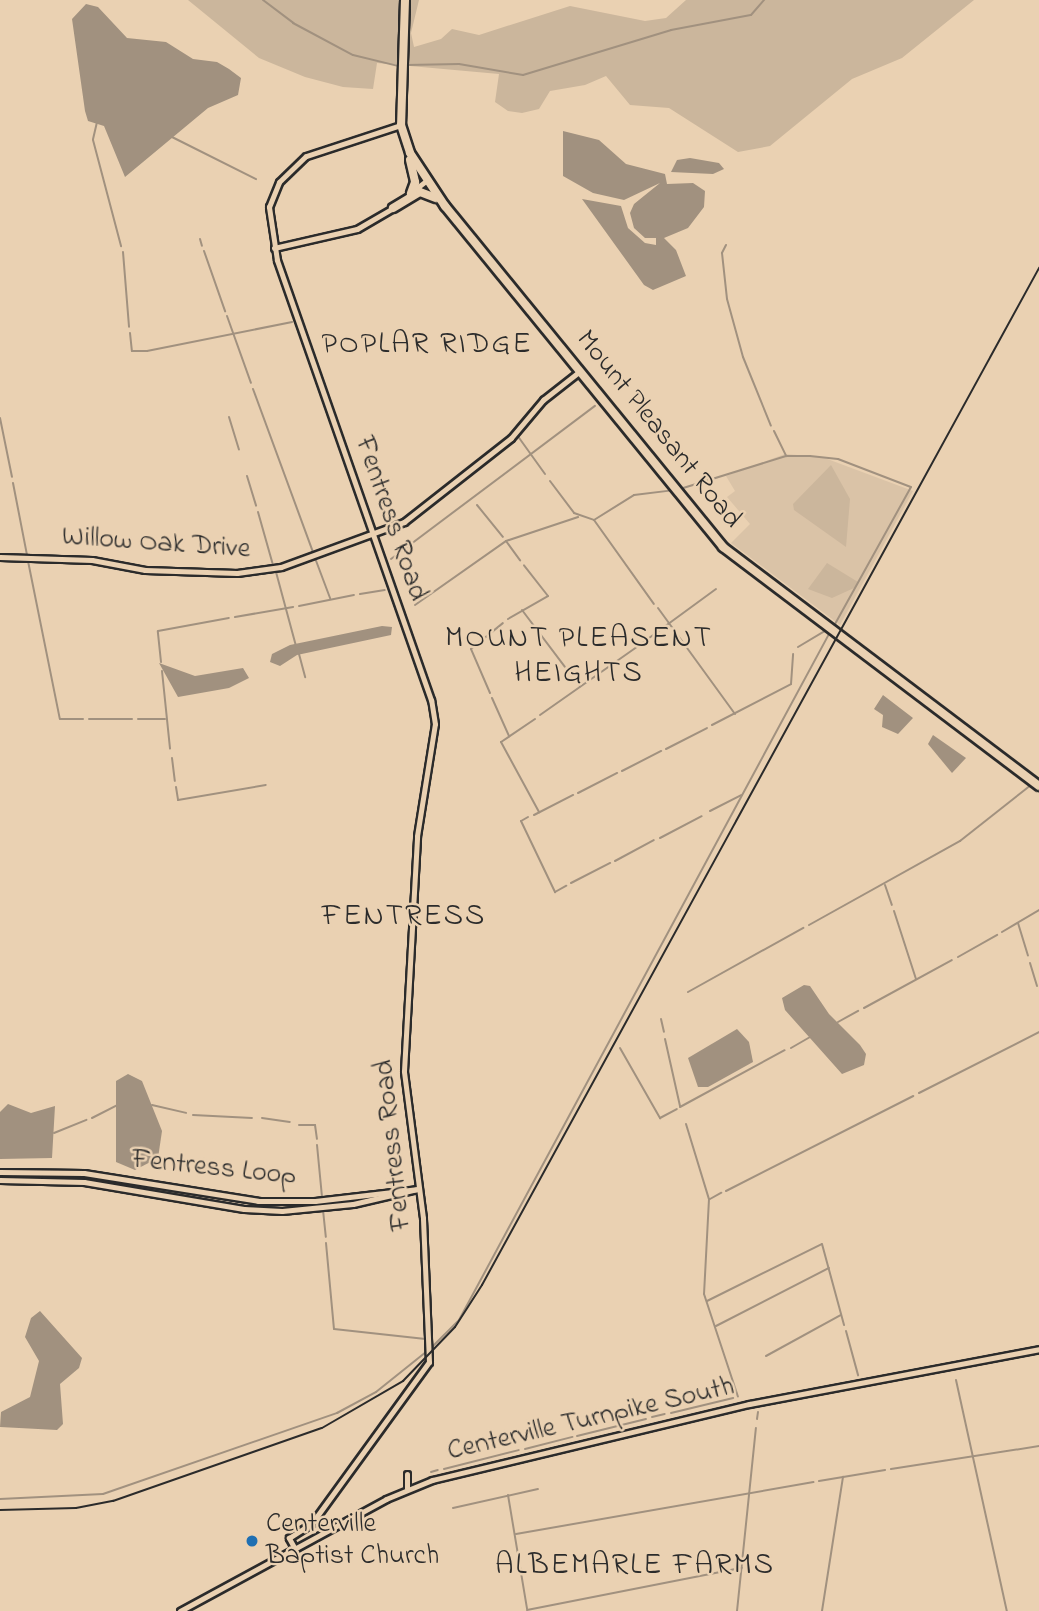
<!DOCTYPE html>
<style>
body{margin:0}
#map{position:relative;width:1039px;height:1611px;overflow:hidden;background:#ead1b2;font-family:"Indie Flower",sans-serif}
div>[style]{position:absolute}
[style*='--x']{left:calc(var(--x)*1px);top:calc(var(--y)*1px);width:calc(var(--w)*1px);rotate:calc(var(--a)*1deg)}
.built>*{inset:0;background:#dac3a7}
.green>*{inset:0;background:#cbb69c}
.water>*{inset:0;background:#a1917f}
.stream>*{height:2px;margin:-1px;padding:0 1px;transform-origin:1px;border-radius:1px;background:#a1917f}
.roads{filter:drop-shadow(2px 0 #2b2b2b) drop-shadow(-2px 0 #2b2b2b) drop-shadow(0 2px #2b2b2b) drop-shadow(0 -2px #2b2b2b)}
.tertiary>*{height:5px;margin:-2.5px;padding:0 2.5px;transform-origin:2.5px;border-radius:2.5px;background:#ead1b2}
.secondary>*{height:5px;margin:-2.5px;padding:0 2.5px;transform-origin:2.5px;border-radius:2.5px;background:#ead1b2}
.trunk>*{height:8px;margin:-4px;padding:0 4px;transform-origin:4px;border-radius:4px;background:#ead1b2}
.rail>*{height:2px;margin:-1px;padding:0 1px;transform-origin:1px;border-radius:1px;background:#2b2b2b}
.dots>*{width:19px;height:19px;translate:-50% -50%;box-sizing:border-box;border:4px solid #ead1b2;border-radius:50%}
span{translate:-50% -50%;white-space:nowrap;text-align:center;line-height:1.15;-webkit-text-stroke:5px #ead1b2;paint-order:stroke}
.street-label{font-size:28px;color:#2b2b2b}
.poi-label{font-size:28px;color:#2b2b2b}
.left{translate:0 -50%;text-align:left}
.neighbourhood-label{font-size:30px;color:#2b2b2b;letter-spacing:2px}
</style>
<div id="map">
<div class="built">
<div style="clip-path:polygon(785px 454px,822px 457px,913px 491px,840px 625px,731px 543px,750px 524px,727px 497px,735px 491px,726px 476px)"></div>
</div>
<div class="green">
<div style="clip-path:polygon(188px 0,419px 0,411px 33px,414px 47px,441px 39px,452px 29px,479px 35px,570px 6px,645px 21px,666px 18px,686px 0,974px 0,902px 58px,852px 79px,770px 146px,738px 152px,669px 108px,630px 105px,606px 76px,585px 85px,550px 91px,539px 109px,522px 113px,508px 111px,495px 102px,499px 74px,377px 63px,373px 89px,343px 87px,305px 77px,259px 58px)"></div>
<div style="clip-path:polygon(831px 465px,850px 499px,846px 547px,794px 510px,793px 504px)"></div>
<div style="clip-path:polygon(827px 563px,858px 582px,854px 588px,832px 598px,808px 589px)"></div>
</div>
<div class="water">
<div style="clip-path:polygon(86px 4px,98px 7px,127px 38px,166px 42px,193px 59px,217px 62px,229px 69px,241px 78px,238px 95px,208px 108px,125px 177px,104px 126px,88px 121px,85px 111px,72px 19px)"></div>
<div style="clip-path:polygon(563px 131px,599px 140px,626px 164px,665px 174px,667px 184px,693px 183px,705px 191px,704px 207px,688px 228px,664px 238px,676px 250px,686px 276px,653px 290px,644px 285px,582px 199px,621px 206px,628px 228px,645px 243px,656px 245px,656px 238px,645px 238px,634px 228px,630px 213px,634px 204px,660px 183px,624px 200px,593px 193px,563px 176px)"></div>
<div style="clip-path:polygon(690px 158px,719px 163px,724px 169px,713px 174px,671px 172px,677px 160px)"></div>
<div style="clip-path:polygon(382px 626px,392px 627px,391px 635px,297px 655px,280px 666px,270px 662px,272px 654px,290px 645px)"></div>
<div style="clip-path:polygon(159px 663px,195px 676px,243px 668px,249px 678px,229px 688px,178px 697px)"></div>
<div style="clip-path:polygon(883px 695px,913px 718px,898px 734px,882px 727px,883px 715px,874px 709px)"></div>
<div style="clip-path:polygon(933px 735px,966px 758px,952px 773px,928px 744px)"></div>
<div style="clip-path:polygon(804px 985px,810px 986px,829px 1014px,860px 1045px,866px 1054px,864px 1065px,842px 1074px,785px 1010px,782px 998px)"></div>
<div style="clip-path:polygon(737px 1029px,749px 1042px,753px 1062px,708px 1087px,698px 1087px,688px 1058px)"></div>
<div style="clip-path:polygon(128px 1074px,142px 1081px,162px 1131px,158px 1158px,135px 1170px,116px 1162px,116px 1081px)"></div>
<div style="clip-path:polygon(8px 1104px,31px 1113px,55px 1106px,52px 1158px,0 1159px,0 1112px)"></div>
<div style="clip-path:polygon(40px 1311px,82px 1358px,79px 1368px,60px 1384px,63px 1424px,57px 1430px,0 1427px,1px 1412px,30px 1397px,39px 1361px,25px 1337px,31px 1318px)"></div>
</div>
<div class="stream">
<div style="--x:263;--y:0;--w:38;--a:37"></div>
<div style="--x:293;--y:23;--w:68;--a:28.1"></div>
<div style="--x:353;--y:55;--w:46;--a:13.7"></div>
<div style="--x:407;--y:65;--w:52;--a:-1.1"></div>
<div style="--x:459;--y:64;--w:65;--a:9.8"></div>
<div style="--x:523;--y:75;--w:155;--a:-16.9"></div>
<div style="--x:671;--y:30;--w:81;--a:-10.6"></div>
<div style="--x:751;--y:15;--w:20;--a:-49"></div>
<div style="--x:97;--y:122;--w:18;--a:103"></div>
<div style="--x:93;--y:140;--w:110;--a:75.2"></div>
<div style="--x:172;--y:137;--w:94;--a:26.6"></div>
<div style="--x:200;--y:239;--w:7;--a:74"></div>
<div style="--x:726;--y:245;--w:9;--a:117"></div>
<div style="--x:722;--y:253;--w:46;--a:83.8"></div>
<div style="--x:727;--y:299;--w:60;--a:74.6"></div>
<div style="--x:743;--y:357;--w:74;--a:67.9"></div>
<div style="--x:204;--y:251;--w:64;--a:70.7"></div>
<div style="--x:123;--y:252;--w:75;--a:85.4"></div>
<div style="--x:227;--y:316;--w:71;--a:70.3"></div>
<div style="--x:130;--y:333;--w:18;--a:84"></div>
<div style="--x:132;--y:351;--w:15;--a:0"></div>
<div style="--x:147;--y:351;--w:148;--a:-11.3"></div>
<div style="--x:253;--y:389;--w:174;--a:69.8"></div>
<div style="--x:229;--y:417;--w:34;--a:73"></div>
<div style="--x:0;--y:418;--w:60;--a:78.5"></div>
<div style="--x:774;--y:431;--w:28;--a:64"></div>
<div style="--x:517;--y:435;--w:48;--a:54.3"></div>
<div style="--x:247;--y:476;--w:31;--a:73"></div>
<div style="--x:550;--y:481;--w:40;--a:53"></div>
<div style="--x:574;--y:513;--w:21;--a:19"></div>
<div style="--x:594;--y:520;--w:103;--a:54.5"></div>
<div style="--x:13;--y:483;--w:73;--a:79"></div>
<div style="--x:680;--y:489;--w:111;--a:-17.3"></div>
<div style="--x:786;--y:456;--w:24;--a:0"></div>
<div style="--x:810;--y:456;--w:28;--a:6"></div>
<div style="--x:838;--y:459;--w:78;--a:21"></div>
<div style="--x:911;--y:487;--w:159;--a:119"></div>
<div style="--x:477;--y:505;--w:41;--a:50.9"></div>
<div style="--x:258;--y:512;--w:55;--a:74.2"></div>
<div style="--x:594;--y:520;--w:47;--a:-32"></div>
<div style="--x:634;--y:495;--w:38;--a:-7"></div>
<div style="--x:506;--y:541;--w:24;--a:54"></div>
<div style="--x:315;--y:558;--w:43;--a:69.4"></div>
<div style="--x:391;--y:559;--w:255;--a:-36.9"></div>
<div style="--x:28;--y:561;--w:161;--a:78.6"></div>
<div style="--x:60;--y:719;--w:23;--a:0"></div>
<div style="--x:276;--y:572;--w:77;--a:74.9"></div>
<div style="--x:360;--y:594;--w:25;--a:-9"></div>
<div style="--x:415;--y:605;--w:111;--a:-35.1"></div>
<div style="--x:506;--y:541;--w:76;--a:-18.4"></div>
<div style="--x:299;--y:606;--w:56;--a:-11.3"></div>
<div style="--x:658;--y:608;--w:131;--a:54"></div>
<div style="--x:522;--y:610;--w:71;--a:53"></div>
<div style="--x:235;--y:617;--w:59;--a:-9.8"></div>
<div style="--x:508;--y:619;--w:46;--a:-29.9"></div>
<div style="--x:548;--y:596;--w:39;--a:-128"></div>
<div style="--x:649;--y:638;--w:83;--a:-36.2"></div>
<div style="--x:798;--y:647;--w:31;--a:-31"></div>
<div style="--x:299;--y:654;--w:24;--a:75"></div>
<div style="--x:161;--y:662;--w:31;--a:-96"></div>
<div style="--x:158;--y:631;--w:72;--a:-10.4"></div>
<div style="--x:162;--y:671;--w:78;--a:84.1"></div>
<div style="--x:569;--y:672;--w:18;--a:52"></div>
<div style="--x:490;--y:693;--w:48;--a:-113.4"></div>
<div style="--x:471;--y:649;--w:41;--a:-39.1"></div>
<div style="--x:492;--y:698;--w:42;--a:65.9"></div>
<div style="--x:540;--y:715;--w:127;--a:-35.1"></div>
<div style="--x:89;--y:719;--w:43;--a:0"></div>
<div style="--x:138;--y:719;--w:27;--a:0"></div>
<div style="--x:535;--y:719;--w:41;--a:145.9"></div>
<div style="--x:501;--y:742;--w:80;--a:61.5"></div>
<div style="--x:712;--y:725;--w:89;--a:-27.4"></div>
<div style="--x:791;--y:684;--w:30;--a:-86"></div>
<div style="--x:666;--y:749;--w:46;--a:-27.1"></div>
<div style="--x:172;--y:758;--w:23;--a:83"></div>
<div style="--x:622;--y:771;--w:44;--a:-27.1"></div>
<div style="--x:176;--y:787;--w:13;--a:81"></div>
<div style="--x:178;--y:800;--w:89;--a:-9.7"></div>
<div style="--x:578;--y:793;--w:44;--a:-27.1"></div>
<div style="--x:710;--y:811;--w:35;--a:-27"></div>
<div style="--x:534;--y:815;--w:44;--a:-27.1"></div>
<div style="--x:528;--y:817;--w:8;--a:150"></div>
<div style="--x:521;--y:821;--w:79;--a:64.4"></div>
<div style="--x:555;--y:892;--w:13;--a:-29"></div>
<div style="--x:660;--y:838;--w:47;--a:-27.6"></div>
<div style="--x:615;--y:861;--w:44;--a:-28.3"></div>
<div style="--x:571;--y:883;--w:44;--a:-27.1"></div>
<div style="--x:885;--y:885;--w:21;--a:71"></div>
<div style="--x:894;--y:911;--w:71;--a:72.1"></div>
<div style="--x:1018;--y:923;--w:34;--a:73"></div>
<div style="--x:809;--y:925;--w:173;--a:-29.1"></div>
<div style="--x:960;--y:841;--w:90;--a:-38.3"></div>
<div style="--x:1002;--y:932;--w:43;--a:-30.7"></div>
<div style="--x:958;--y:957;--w:45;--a:-29.4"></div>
<div style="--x:1030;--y:963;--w:24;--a:73"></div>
<div style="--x:688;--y:992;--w:132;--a:-29.1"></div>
<div style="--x:864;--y:1008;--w:100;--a:-28.6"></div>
<div style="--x:661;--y:1019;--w:13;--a:77"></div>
<div style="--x:838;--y:1022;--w:23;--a:-29"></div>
<div style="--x:665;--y:1039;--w:69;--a:77.4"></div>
<div style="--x:620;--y:1048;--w:81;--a:60.3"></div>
<div style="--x:660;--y:1118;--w:19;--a:-28"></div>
<div style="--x:791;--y:1048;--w:24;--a:-30"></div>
<div style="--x:919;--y:1093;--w:135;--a:-26.9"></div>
<div style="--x:152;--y:1105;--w:35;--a:13"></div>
<div style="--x:680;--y:1107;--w:119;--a:-28.5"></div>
<div style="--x:193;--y:1115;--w:59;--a:2.9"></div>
<div style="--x:92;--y:1118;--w:30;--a:-27"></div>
<div style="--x:262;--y:1118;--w:28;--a:8"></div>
<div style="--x:686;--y:1124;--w:78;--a:73"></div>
<div style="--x:709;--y:1199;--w:95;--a:93"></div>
<div style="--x:704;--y:1294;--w:108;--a:71.7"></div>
<div style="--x:299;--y:1125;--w:16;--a:0"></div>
<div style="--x:315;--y:1125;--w:14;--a:82"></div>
<div style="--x:54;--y:1133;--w:35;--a:-22"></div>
<div style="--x:317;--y:1145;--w:52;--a:84.5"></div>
<div style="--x:726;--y:1191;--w:210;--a:-26.9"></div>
<div style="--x:710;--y:1199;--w:13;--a:-29"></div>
<div style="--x:323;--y:1210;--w:27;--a:84"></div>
<div style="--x:326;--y:1243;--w:86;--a:84.7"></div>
<div style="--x:334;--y:1329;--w:92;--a:6.3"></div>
<div style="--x:707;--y:1301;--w:128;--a:-26.4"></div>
<div style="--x:822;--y:1244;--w:84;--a:74.8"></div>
<div style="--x:716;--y:1326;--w:127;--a:-27.2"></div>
<div style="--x:846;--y:1331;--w:46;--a:74.7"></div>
<div style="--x:432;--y:1347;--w:38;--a:-45"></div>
<div style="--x:459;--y:1320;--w:779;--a:-61.66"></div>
<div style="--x:766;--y:1356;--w:85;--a:-28.7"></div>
<div style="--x:956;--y:1380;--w:237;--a:77.6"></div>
<div style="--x:671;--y:1413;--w:64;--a:-13.6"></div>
<div style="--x:652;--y:1417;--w:13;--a:-13"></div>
<div style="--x:757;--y:1419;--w:7;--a:-82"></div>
<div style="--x:577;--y:1436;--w:71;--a:-13.8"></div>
<div style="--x:525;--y:1449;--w:49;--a:-14.3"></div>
<div style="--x:444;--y:1469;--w:77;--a:-14.2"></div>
<div style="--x:891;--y:1469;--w:150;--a:-8.8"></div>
<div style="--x:431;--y:1472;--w:7;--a:-16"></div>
<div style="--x:819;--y:1481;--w:67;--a:-9.5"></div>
<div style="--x:508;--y:1495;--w:115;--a:80.5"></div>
<div style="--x:0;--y:1499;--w:103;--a:-2.8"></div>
<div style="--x:103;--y:1494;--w:248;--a:-19.1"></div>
<div style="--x:337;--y:1413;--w:44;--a:-28.3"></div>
<div style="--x:376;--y:1392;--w:64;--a:-38.7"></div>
<div style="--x:453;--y:1508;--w:87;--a:-12.6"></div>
<div style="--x:516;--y:1534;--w:302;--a:-9.9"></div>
<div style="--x:527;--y:1610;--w:219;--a:-11.1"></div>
<div style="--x:737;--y:1611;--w:184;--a:-84.1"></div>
<div style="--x:822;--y:1611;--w:136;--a:-81.1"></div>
</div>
<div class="roads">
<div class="tertiary">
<div style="--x:413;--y:191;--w:16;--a:-38"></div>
<div style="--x:274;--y:248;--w:85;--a:-12.9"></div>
<div style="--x:357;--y:229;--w:44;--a:-30.1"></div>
<div style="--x:0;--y:557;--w:92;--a:1.9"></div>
<div style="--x:92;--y:560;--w:54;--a:10.7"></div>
<div style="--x:145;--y:570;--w:92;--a:1.9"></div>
<div style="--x:237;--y:573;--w:44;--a:-7.8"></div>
<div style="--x:281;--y:567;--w:131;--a:-20.1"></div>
<div style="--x:404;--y:522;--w:136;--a:-38.1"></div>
<div style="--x:511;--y:438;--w:50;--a:-49.9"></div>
<div style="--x:543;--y:400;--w:47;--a:-38.1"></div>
<div style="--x:0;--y:1172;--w:84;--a:0.7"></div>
<div style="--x:84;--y:1173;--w:176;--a:9.1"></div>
<div style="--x:258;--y:1201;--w:57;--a:0"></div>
<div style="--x:315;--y:1201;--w:104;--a:-6.6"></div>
<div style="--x:0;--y:1180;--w:84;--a:1.4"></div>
<div style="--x:84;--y:1182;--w:162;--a:9.6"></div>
<div style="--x:244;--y:1209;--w:38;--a:3"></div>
<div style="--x:282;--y:1211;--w:71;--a:-5.6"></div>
<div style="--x:353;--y:1204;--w:67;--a:-13"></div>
<div style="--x:295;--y:1549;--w:13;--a:-119"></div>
<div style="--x:289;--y:1538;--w:27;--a:-33"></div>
<div style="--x:312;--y:1523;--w:199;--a:-54"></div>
<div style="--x:429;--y:1362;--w:144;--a:-92.4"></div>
<div style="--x:423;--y:1218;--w:148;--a:-97.4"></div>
<div style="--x:404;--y:1071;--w:235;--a:-86.8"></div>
<div style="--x:417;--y:836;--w:113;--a:-80.9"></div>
<div style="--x:435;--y:724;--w:24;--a:-99"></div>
<div style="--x:431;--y:700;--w:466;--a:-109.3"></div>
<div style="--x:277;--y:260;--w:54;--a:-98.6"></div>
<div style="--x:269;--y:207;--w:27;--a:-68"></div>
<div style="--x:279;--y:182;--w:37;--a:-44"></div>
<div style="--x:306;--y:156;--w:100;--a:-18.1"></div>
</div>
<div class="secondary">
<div style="--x:407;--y:1488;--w:14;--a:-90"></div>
<div style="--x:180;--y:1611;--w:234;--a:-28.5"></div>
<div style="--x:386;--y:1499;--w:50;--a:-22.4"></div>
<div style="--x:432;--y:1480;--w:326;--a:-13.5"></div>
<div style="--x:749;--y:1404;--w:295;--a:-10.7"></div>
</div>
<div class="trunk">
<div style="--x:405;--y:0;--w:125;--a:91.8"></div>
<div style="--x:401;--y:125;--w:29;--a:72"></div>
<div style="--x:410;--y:153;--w:64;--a:56.6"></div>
<div style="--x:445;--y:206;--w:440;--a:50.8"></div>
<div style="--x:723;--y:547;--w:396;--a:37.1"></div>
<div style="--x:410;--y:160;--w:23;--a:77"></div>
<div style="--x:415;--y:182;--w:12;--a:110"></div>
<div style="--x:393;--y:208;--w:31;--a:-31"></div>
<div style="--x:420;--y:192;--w:17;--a:21"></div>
</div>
</div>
<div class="rail">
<div style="--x:0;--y:1510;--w:76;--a:-1.5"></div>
<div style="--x:76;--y:1508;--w:38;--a:-11"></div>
<div style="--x:113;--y:1501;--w:221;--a:-19.3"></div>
<div style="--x:322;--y:1428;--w:94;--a:-30.1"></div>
<div style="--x:403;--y:1381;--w:75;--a:-46.1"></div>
<div style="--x:455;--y:1327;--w:50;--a:-57.3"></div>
<div style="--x:482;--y:1285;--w:1160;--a:-61.29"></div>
</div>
<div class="dots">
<div style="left:252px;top:1541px;background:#1f6fb2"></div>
</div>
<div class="street-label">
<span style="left:658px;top:430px;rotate:51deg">Mount Pleasant Road</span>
<span style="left:390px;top:519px;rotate:71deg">Fentress Road</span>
<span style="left:156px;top:544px;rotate:4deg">Willow Oak Drive</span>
<span style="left:394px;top:1145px;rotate:-96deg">Fentress Road</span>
<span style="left:214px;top:1169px;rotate:6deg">Fentress Loop</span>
<span style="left:591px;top:1420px;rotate:-13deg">Centerville Turnpike South</span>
</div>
<div class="poi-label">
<span class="left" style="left:266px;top:1541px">Centerville<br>Baptist Church</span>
</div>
<div class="neighbourhood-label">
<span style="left:427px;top:345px">POPLAR RIDGE</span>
<span style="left:579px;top:656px">MOUNT PLEASENT<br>HEIGHTS</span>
<span style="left:404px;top:917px">FENTRESS</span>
<span style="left:635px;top:1566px">ALBEMARLE FARMS</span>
</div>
</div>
